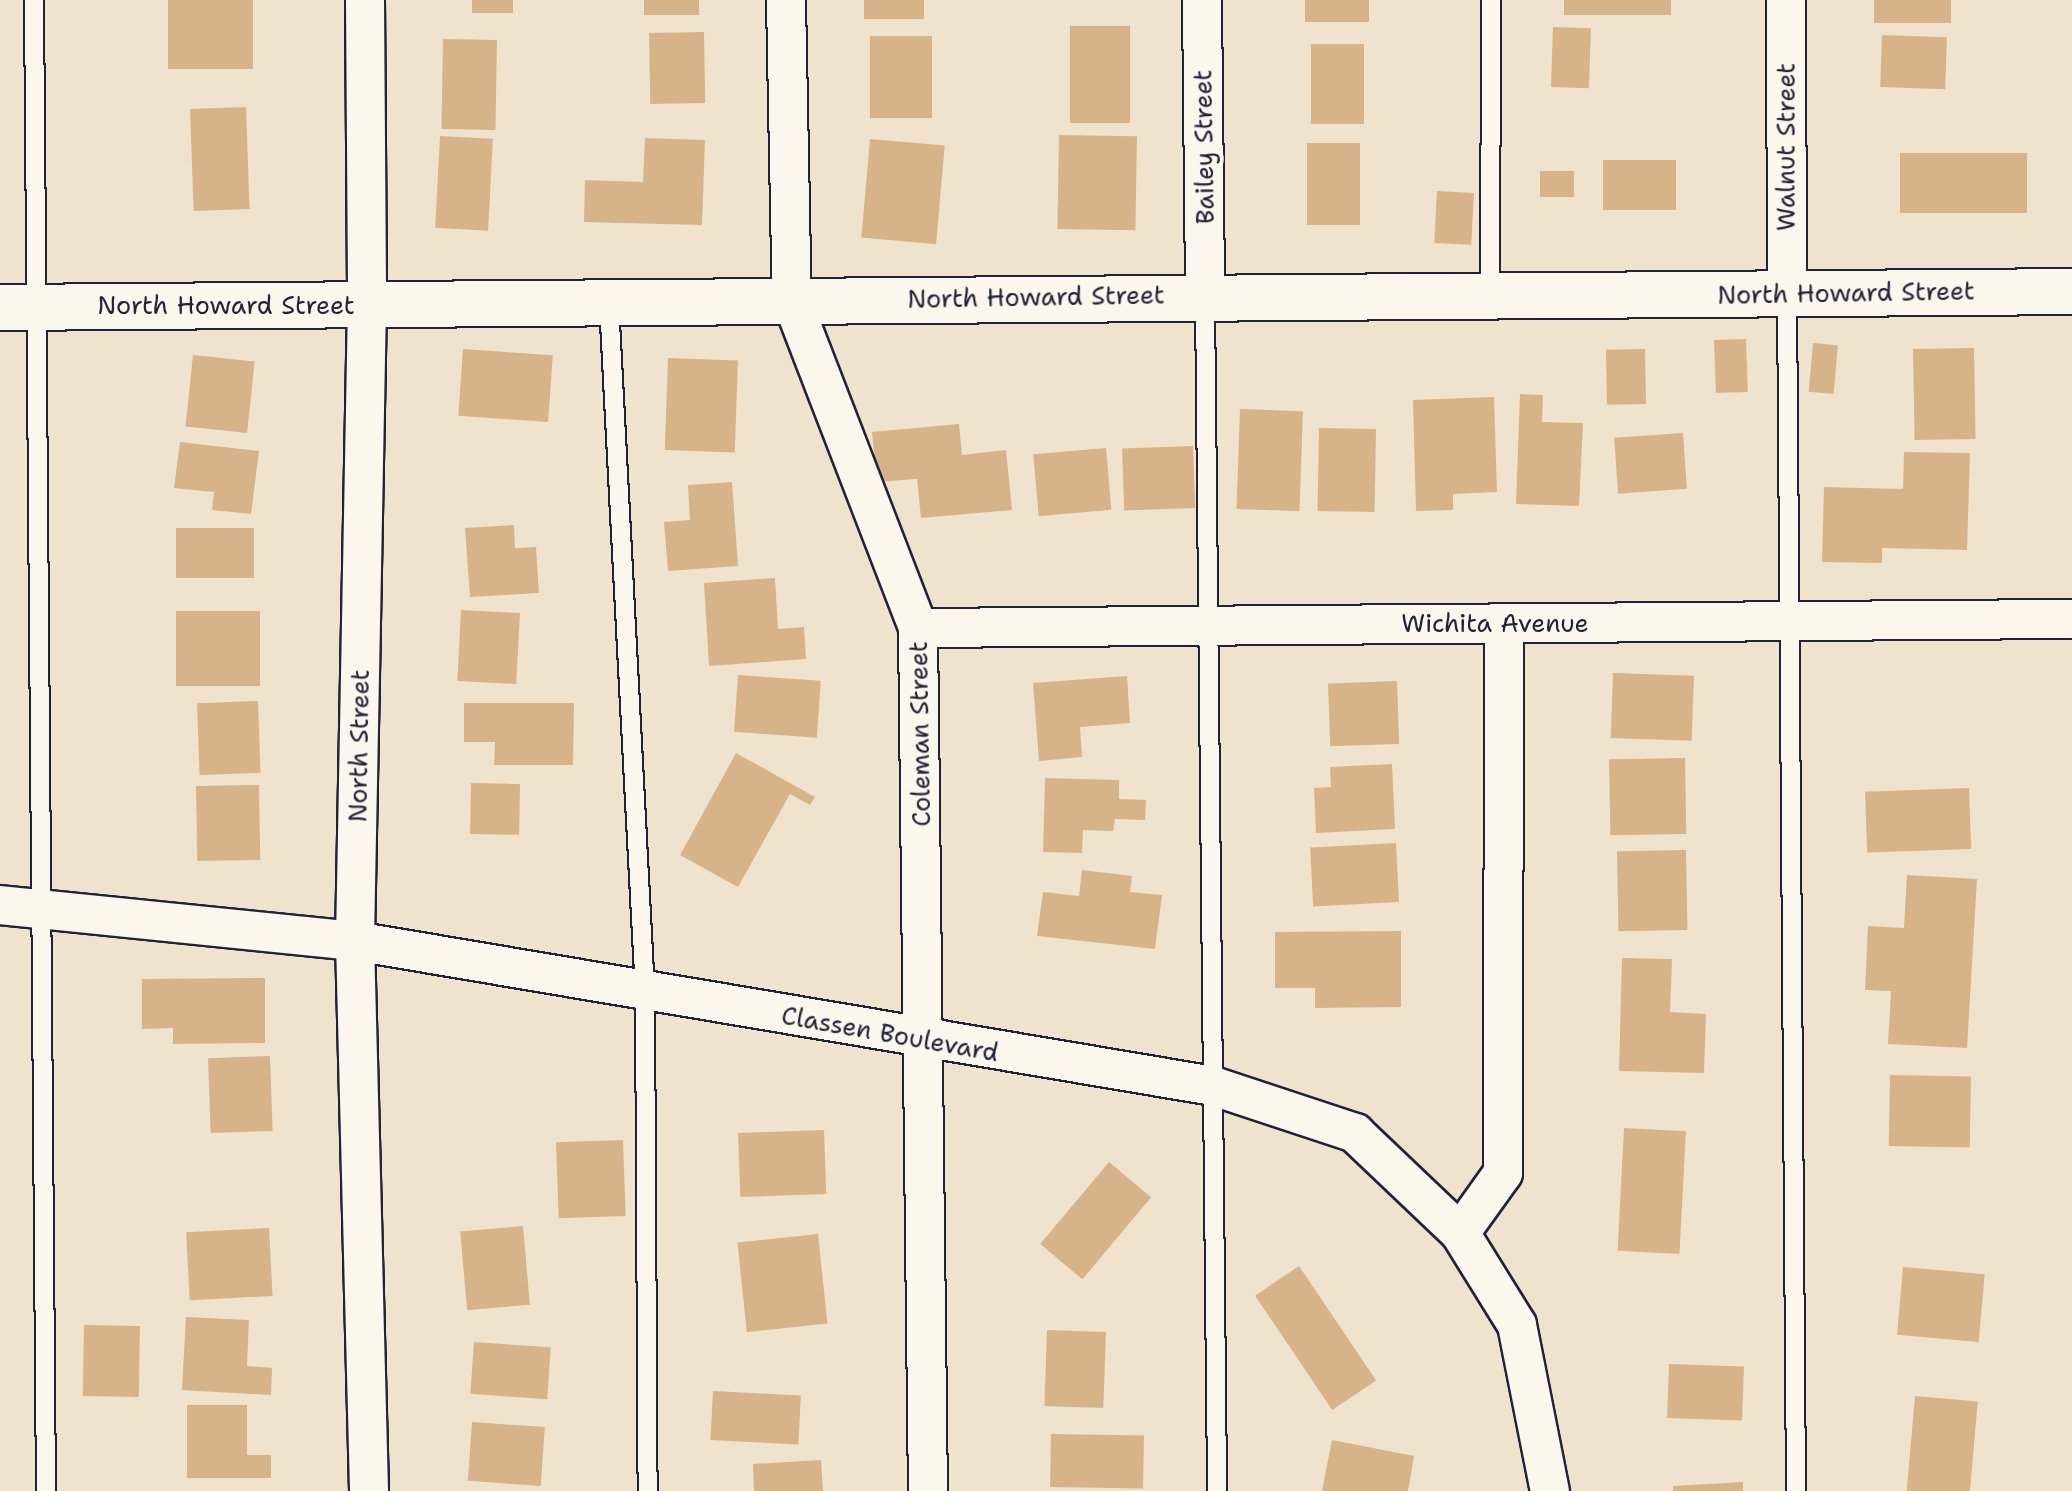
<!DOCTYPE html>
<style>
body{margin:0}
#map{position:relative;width:2072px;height:1491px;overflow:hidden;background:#f0e3ce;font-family:"Shantell Sans",sans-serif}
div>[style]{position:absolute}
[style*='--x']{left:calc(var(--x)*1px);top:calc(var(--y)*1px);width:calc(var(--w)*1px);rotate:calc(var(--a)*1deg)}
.building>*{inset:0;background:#d7b389;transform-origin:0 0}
.roads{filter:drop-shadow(2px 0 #22223b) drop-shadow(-2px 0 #22223b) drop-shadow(0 2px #22223b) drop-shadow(0 -2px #22223b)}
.service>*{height:18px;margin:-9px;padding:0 9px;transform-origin:9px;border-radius:9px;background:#fbf7ec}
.minor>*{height:38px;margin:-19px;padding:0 19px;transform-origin:19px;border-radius:19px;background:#fbf7ec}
.tertiary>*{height:45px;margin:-22.5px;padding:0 22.5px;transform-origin:22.5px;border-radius:22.5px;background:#fbf7ec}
span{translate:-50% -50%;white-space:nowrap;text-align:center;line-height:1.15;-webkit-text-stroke:8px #fbf7ec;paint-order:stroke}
.street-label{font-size:25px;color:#22223b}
</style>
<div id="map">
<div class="building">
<div style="left:168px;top:0;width:85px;height:69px"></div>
<div style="left:472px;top:0;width:41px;height:13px"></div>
<div style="left:644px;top:0;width:55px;height:15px"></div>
<div style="left:864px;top:0;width:60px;height:19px"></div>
<div style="left:1305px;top:0;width:64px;height:22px"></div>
<div style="left:1564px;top:0;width:107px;height:15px"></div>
<div style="left:1874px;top:0;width:77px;height:23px"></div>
<div style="left:1070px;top:26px;width:60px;height:97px"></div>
<div style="left:1553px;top:27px;width:38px;height:60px;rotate:2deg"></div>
<div style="left:704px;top:32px;width:71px;height:55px;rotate:89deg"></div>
<div style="left:1882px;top:35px;width:65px;height:52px;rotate:2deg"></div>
<div style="left:870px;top:36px;width:62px;height:82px"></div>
<div style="left:443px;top:39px;width:54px;height:90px;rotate:1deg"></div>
<div style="left:1311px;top:44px;width:53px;height:80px"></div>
<div style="left:246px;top:107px;width:102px;height:56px;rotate:88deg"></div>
<div style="left:1059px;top:135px;width:78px;height:94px;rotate:1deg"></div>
<div style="left:440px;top:136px;width:53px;height:92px;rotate:3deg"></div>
<div style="clip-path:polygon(645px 138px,705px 140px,702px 225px,584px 222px,585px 180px,643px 182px)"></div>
<div style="left:870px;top:139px;width:75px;height:99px;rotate:5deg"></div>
<div style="left:1307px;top:143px;width:53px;height:82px"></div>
<div style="left:1900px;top:153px;width:127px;height:60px"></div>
<div style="left:1676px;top:160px;width:50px;height:73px;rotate:90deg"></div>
<div style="left:1574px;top:171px;width:26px;height:34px;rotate:90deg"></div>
<div style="left:1437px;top:191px;width:37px;height:52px;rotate:3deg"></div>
<div style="left:1746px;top:339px;width:53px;height:32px;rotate:88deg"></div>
<div style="left:1813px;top:343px;width:25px;height:49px;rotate:5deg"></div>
<div style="left:1974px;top:348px;width:91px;height:61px;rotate:89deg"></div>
<div style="left:463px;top:349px;width:90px;height:67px;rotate:4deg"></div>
<div style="left:1645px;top:349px;width:55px;height:39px;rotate:89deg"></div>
<div style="left:193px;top:355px;width:62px;height:72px;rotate:6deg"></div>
<div style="left:668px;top:358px;width:70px;height:92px;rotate:2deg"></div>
<div style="clip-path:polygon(1520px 394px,1543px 395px,1542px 422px,1583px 423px,1579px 506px,1516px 504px)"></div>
<div style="clip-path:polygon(1494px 397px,1497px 492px,1453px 494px,1453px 510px,1416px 511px,1413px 400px)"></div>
<div style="left:1240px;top:409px;width:63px;height:100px;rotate:2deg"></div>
<div style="clip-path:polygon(959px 424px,962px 455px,1006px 450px,1012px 510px,921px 518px,917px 479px,877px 482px,872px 432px)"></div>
<div style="left:1319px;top:428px;width:57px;height:83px;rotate:1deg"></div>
<div style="left:1683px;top:433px;width:56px;height:69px;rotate:86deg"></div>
<div style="clip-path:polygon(180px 442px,259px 451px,251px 514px,212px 510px,214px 492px,174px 488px)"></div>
<div style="left:1193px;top:446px;width:62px;height:71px;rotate:88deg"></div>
<div style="left:1106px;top:448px;width:62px;height:73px;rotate:85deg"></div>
<div style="clip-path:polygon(1904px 452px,1970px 453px,1967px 550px,1882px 548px,1882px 563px,1822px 562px,1824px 487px,1903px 489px)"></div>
<div style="clip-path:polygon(732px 482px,738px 566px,668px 571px,664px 522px,690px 520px,688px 485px)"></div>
<div style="clip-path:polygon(514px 525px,515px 548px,536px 547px,539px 593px,470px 597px,465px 528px)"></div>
<div style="left:176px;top:528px;width:78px;height:50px"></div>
<div style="clip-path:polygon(775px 578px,778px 629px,804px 627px,806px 659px,709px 666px,704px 583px)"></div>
<div style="left:461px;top:610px;width:59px;height:71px;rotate:3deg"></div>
<div style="left:176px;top:611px;width:84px;height:75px"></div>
<div style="left:1613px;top:673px;width:81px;height:65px;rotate:2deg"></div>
<div style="left:738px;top:675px;width:83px;height:57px;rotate:4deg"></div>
<div style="clip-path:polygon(1127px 676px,1130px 723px,1080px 727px,1082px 757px,1039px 761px,1033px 683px)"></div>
<div style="left:1397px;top:681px;width:63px;height:69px;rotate:88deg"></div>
<div style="left:258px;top:701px;width:72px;height:61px;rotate:88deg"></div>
<div style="clip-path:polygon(464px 703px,574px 703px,573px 765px,494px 765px,495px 742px,464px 742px)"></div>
<div style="clip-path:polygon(736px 753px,815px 797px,810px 805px,790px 794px,738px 887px,680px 855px)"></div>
<div style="left:1685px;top:758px;width:76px;height:76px;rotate:89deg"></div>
<div style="clip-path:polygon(1392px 764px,1395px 829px,1316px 833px,1314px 788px,1331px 787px,1330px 767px)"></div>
<div style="clip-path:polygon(1045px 778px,1119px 780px,1119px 799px,1146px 800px,1145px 820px,1115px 819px,1113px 831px,1083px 830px,1082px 853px,1043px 852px)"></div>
<div style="left:471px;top:783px;width:49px;height:51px;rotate:1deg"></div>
<div style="left:259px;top:785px;width:75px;height:63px;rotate:89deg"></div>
<div style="left:1969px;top:788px;width:61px;height:104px;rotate:88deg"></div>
<div style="left:1396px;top:843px;width:59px;height:86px;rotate:87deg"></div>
<div style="left:1686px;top:850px;width:80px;height:69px;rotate:89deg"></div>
<div style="clip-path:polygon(1082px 870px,1132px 876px,1130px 892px,1162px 895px,1155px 949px,1037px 936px,1043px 892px,1079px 896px)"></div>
<div style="clip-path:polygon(1907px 875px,1977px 879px,1967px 1048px,1888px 1044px,1891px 991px,1865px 990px,1868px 926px,1904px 928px)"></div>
<div style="clip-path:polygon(1401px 931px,1401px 1007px,1315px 1008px,1315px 988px,1275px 988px,1275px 932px)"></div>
<div style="clip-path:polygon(1622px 958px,1672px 959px,1670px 1012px,1706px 1014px,1704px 1073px,1619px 1071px)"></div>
<div style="clip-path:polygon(265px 978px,265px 1043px,173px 1044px,173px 1028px,142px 1029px,142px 979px)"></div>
<div style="left:270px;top:1056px;width:75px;height:62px;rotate:88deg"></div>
<div style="left:1890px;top:1075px;width:81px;height:71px;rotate:1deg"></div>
<div style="left:1624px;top:1128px;width:62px;height:123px;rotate:3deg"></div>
<div style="left:824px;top:1130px;width:64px;height:86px;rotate:88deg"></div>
<div style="left:623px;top:1140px;width:76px;height:67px;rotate:88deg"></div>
<div style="left:1109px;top:1162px;width:55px;height:107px;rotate:40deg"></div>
<div style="left:523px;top:1226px;width:79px;height:63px;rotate:85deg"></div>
<div style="left:269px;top:1228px;width:68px;height:83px;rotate:87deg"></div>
<div style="left:818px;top:1234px;width:90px;height:81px;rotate:84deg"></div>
<div style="left:1299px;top:1266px;width:138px;height:53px;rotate:56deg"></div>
<div style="left:1903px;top:1267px;width:82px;height:68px;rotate:5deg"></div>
<div style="clip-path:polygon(186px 1317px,249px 1320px,247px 1366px,272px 1368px,271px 1395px,182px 1390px)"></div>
<div style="left:84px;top:1325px;width:56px;height:71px;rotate:1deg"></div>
<div style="left:1047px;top:1330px;width:59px;height:76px;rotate:2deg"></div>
<div style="left:474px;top:1342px;width:77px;height:52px;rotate:4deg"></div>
<div style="left:1669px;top:1364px;width:75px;height:54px;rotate:2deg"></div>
<div style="left:713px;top:1391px;width:88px;height:49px;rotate:3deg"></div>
<div style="left:1915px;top:1396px;width:63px;height:95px;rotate:5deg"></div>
<div style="clip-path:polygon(187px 1405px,247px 1405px,247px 1455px,271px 1455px,271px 1478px,187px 1478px)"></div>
<div style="left:472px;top:1422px;width:73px;height:59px;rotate:4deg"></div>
<div style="left:1051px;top:1434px;width:93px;height:53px;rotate:1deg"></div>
<div style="clip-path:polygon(1332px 1440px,1414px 1456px,1408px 1491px,1322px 1491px)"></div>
<div style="clip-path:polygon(821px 1460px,823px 1491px,754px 1491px,753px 1464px)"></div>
<div style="clip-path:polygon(1743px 1482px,1743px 1491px,1673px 1491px,1673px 1486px)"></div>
</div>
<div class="roads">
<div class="service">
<div style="--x:34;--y:0;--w:1491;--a:89.54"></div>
<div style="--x:1787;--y:294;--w:1197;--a:89.57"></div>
<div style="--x:1490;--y:295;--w:295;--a:-89.8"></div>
<div style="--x:1205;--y:299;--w:1192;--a:89.42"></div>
<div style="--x:609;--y:303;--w:690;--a:87.01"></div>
<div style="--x:645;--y:992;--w:499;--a:89.7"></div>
</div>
<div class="minor">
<div style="--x:365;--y:0;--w:304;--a:89.6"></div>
<div style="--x:367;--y:304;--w:637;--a:91.08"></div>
<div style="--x:355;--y:941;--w:550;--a:88.54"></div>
<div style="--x:786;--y:0;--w:301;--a:88.9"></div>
<div style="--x:792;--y:301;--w:350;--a:68.9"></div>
<div style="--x:918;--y:628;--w:863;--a:89.34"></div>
<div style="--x:1202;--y:0;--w:294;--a:89.4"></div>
<div style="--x:1786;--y:0;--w:294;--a:89.8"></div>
<div style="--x:918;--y:628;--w:1154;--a:-0.45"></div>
<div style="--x:0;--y:905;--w:357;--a:5.8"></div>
<div style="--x:355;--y:941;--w:870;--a:9.59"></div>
<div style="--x:1213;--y:1086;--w:150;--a:18.3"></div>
<div style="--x:1355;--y:1133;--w:145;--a:43.6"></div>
<div style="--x:1460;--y:1233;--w:108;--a:58.2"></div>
<div style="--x:1517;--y:1325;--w:169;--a:78.8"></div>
<div style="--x:1460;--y:1233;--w:74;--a:-54.4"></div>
<div style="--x:1503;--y:1173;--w:550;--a:-89.9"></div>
</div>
<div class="tertiary">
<div style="--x:0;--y:307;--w:2072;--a:-0.44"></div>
</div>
</div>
<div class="street-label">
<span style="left:1204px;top:147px;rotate:-91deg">Bailey Street</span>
<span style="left:1786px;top:147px;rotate:-90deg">Walnut Street</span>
<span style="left:1846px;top:293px;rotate:-1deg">North Howard Street</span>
<span style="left:1036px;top:297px;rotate:-1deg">North Howard Street</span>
<span style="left:226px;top:305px">North Howard Street</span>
<span style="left:1495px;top:623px">Wichita Avenue</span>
<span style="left:920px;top:734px;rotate:-91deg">Coleman Street</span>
<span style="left:359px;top:746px;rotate:-89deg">North Street</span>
<span style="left:890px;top:1034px;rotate:10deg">Classen Boulevard</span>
</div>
</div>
